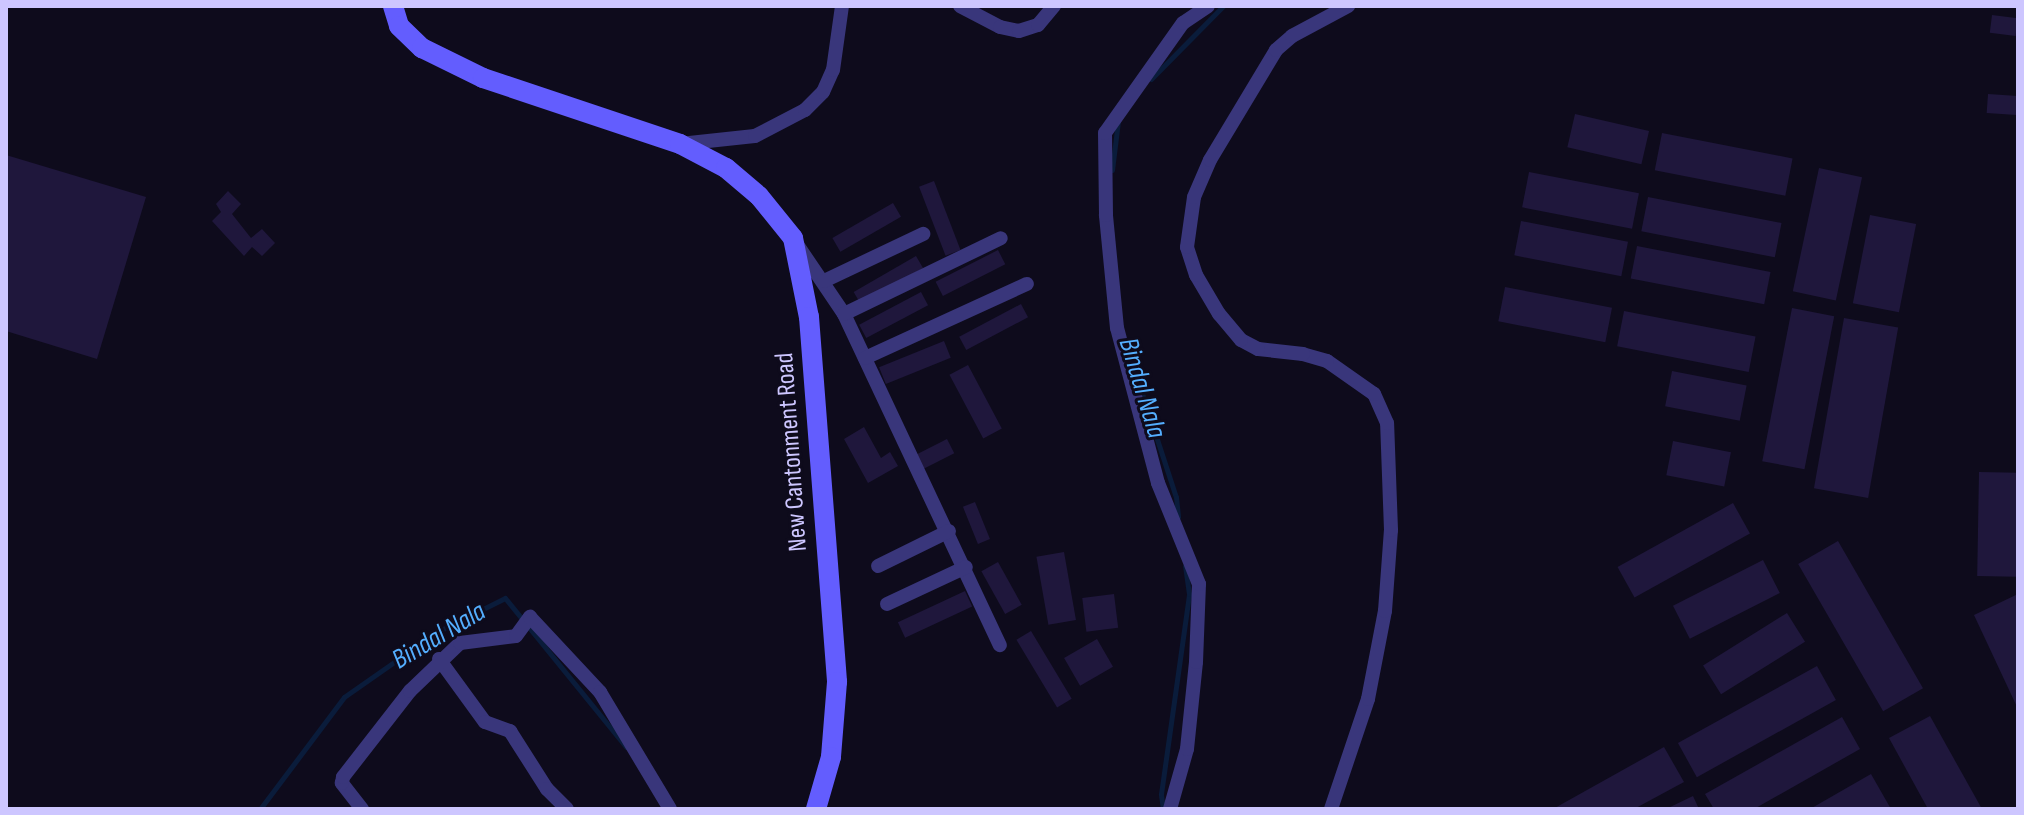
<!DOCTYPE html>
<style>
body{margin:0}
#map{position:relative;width:2024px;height:815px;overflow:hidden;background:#0e0b1c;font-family:"Sofia Sans Condensed",sans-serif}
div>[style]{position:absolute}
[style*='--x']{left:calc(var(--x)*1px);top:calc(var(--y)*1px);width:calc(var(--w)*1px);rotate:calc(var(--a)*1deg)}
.stream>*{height:5px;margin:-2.5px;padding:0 2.5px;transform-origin:2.5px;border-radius:2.5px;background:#0a1c3b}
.building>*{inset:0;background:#1f173c;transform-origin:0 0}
.street>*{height:14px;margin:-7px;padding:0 7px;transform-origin:7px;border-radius:7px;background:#39367b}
.secondary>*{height:20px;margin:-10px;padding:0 10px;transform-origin:10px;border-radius:10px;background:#635dfe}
span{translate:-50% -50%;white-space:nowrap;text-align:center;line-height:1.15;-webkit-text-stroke:6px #0e0b1c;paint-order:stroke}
.street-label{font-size:26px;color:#cdc6ff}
.water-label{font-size:28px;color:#54aefe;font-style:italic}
.frame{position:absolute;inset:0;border:8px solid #cdc6ff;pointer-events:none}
</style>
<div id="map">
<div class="stream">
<div style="--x:1151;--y:79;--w:103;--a:-45.4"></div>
<div style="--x:1112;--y:170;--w:49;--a:-83"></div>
<div style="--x:1138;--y:381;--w:122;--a:71.9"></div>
<div style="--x:1176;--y:497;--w:20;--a:84"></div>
<div style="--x:260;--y:809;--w:140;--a:-53.1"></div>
<div style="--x:344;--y:697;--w:113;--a:-35"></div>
<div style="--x:437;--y:632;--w:76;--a:-26.6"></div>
<div style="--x:505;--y:598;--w:192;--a:50.9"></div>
<div style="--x:1163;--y:809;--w:15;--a:-98"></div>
<div style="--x:1161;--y:794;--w:202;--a:-82"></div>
<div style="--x:1189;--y:594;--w:28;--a:-98"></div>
</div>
<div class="building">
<div style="left:1992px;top:15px;width:26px;height:18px;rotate:7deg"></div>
<div style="left:1988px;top:94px;width:30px;height:19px;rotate:4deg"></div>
<div style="left:1575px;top:114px;width:76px;height:34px;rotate:13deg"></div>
<div style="left:1662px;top:133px;width:133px;height:38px;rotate:11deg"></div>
<div style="clip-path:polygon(6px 155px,146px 197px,97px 359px,6px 331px)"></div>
<div style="left:1819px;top:168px;width:44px;height:126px;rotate:12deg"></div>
<div style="left:1529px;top:172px;width:112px;height:36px;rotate:11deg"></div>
<div style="left:934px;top:181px;width:74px;height:16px;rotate:69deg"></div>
<div style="clip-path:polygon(228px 191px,241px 204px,232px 214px,251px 238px,262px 229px,275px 243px,262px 256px,252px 247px,244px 256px,212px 221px,221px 212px,216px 204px)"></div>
<div style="left:1648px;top:197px;width:136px;height:35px;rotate:11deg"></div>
<div style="left:893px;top:203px;width:16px;height:70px;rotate:60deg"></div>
<div style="left:1870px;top:215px;width:47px;height:90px;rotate:11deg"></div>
<div style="left:1521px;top:221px;width:109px;height:35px;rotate:11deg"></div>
<div style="left:1637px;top:246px;width:136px;height:33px;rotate:11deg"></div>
<div style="left:998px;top:250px;width:16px;height:70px;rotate:63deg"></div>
<div style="left:916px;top:256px;width:14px;height:72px;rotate:60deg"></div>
<div style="left:1505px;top:287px;width:109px;height:35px;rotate:11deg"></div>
<div style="left:921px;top:292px;width:15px;height:70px;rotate:62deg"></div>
<div style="left:1021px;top:304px;width:15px;height:70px;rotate:62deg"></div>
<div style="left:1792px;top:308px;width:43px;height:156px;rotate:11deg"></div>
<div style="left:1624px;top:311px;width:134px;height:36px;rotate:11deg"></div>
<div style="left:1844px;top:318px;width:55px;height:173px;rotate:10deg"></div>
<div style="left:944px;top:341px;width:18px;height:70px;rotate:68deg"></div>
<div style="left:968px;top:365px;width:72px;height:21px;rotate:62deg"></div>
<div style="left:1672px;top:371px;width:76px;height:36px;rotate:11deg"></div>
<div style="clip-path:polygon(864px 427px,881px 458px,890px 452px,898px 466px,868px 483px,844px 439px)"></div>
<div style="left:947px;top:439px;width:16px;height:36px;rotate:63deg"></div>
<div style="left:1673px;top:441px;width:59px;height:35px;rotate:11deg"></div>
<div style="left:1979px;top:472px;width:39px;height:104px;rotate:1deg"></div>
<div style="left:975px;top:502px;width:40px;height:13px;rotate:68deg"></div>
<div style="left:1733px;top:503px;width:35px;height:132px;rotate:61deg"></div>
<div style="left:1838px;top:541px;width:170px;height:46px;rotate:60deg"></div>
<div style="left:1064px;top:552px;width:69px;height:28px;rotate:80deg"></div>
<div style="left:1763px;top:560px;width:37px;height:101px;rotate:63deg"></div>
<div style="left:998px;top:562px;width:49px;height:19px;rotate:61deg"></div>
<div style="left:965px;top:591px;width:17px;height:74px;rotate:65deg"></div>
<div style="left:1114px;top:594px;width:34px;height:32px;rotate:83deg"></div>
<div style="clip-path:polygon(2018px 594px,2018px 709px,1974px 615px)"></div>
<div style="left:1787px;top:613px;width:34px;height:99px;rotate:58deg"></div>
<div style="left:1031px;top:631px;width:79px;height:17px;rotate:59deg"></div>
<div style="left:1097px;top:639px;width:32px;height:38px;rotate:60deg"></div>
<div style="left:1817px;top:666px;width:39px;height:159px;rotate:61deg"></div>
<div style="clip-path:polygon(1930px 716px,1982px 809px,1928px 809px,1889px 738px)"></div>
<div style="clip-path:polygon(1842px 717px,1860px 749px,1754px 809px,1714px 809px,1705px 794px)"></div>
<div style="clip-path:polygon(1664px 747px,1684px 782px,1634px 809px,1553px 809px)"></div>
<div style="clip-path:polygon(1871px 774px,1891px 809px,1810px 809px)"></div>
<div style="clip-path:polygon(1693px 796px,1699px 809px,1666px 809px)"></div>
</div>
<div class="street">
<div style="--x:960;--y:6;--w:45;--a:27.7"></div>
<div style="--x:1000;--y:27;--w:19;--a:12"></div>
<div style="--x:1019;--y:31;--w:20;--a:-18"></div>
<div style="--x:1038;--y:25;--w:25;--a:-50"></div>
<div style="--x:680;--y:144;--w:75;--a:-6.1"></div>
<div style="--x:755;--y:136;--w:56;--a:-27.5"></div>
<div style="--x:805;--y:110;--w:25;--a:-45"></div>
<div style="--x:823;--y:92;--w:24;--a:-66"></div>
<div style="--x:833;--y:70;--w:65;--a:-82"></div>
<div style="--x:796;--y:243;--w:86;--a:55.9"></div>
<div style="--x:844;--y:314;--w:366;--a:64.8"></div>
<div style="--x:824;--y:281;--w:110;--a:-25.4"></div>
<div style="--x:844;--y:314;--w:174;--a:-25.8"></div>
<div style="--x:865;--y:358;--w:178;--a:-24.6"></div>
<div style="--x:878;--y:566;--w:79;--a:-26.2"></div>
<div style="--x:887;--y:604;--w:87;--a:-25.1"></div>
<div style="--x:439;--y:659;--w:78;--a:53.9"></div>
<div style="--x:485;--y:722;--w:27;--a:20"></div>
<div style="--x:510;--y:731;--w:69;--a:57.5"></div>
<div style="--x:547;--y:789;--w:28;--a:45"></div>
<div style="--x:362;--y:809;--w:33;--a:-128"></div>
<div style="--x:342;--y:783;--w:6;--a:-81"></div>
<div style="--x:343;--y:777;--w:109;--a:-52.1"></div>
<div style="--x:410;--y:691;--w:69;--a:-43.8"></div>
<div style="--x:460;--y:643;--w:56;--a:-7.1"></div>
<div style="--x:516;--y:636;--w:24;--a:-54"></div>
<div style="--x:530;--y:617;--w:103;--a:47"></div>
<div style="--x:600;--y:692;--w:136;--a:59.1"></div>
<div style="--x:1170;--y:809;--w:62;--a:-74.2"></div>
<div style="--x:1187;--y:749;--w:87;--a:-84.1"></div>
<div style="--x:1196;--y:662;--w:78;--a:-87.8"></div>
<div style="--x:1199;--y:584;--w:109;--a:-112.1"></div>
<div style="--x:1158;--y:483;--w:160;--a:-104.8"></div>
<div style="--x:1117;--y:328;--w:114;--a:-95.6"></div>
<div style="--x:1106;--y:215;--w:82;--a:-90.7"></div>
<div style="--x:1105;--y:133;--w:135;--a:-54.7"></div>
<div style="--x:1183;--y:23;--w:30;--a:-34"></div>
<div style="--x:1331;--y:809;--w:116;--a:-71.4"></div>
<div style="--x:1368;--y:699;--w:90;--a:-79.1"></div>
<div style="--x:1385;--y:611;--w:81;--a:-85.8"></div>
<div style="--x:1391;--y:530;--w:107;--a:-92.1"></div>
<div style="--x:1387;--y:423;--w:32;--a:-114"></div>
<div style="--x:1374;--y:394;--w:57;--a:-144.9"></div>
<div style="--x:1327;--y:361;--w:25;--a:-164"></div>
<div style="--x:1303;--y:354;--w:45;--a:-173.7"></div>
<div style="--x:1258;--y:349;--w:19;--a:-152"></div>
<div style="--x:1241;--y:340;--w:34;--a:-130"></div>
<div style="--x:1219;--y:314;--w:45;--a:-120.5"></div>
<div style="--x:1196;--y:275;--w:29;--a:-108"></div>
<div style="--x:1187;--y:247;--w:50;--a:-82"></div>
<div style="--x:1194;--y:197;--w:40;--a:-66.6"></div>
<div style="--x:1210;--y:160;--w:128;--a:-59"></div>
<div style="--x:1276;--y:50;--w:21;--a:-41"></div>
<div style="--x:1292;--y:36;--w:64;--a:-28.2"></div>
</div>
<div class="secondary">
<div style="--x:393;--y:6;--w:21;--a:73"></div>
<div style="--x:399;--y:26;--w:32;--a:44"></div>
<div style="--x:422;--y:48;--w:68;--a:26.2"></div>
<div style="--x:483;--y:78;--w:208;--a:18.5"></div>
<div style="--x:680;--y:144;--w:52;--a:27.6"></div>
<div style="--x:726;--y:168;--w:43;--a:40.3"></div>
<div style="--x:759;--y:196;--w:54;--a:51"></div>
<div style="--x:793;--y:238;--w:81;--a:78.6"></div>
<div style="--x:809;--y:317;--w:366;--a:85.6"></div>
<div style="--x:837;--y:682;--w:75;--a:94.6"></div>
<div style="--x:831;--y:757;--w:54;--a:106.1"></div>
</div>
<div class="street-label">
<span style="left:792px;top:452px;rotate:-94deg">New Cantonment Road</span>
</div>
<div class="water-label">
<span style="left:1142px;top:388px;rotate:73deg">Bindal Nala</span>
<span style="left:439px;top:636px;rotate:-31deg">Bindal Nala</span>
</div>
<div class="frame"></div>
</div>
